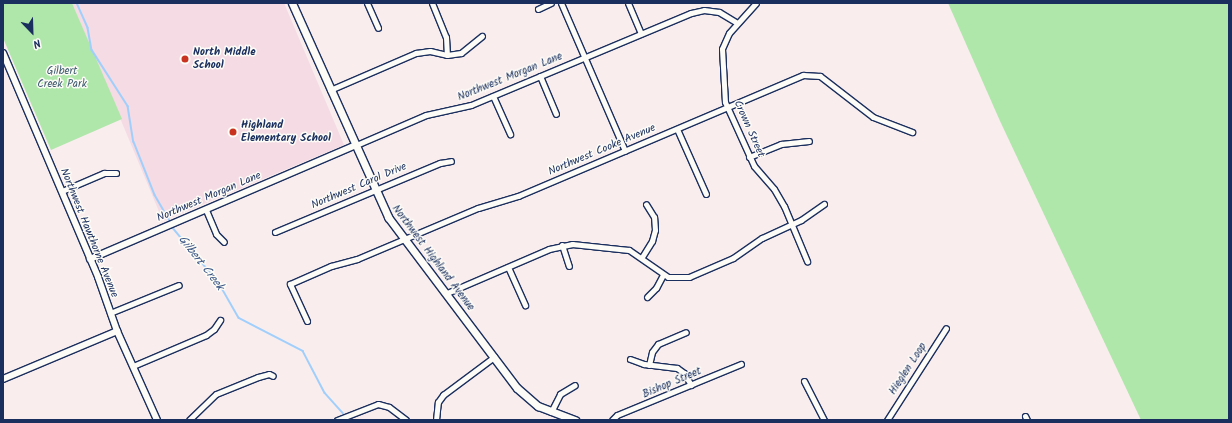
<!DOCTYPE html>
<style>
body{margin:0}
#map{position:relative;width:1232px;height:423px;overflow:hidden;background:#f9edee;font-family:Kalam,sans-serif}
div>[style]{position:absolute}
[style*='--x']{left:calc(var(--x)*1px);top:calc(var(--y)*1px);width:calc(var(--w)*1px);rotate:calc(var(--a)*1deg)}
.built>*{inset:0;background:#f4dbe4}
.green>*{inset:0;background:#afe7aa}
.stream>*{height:1.5px;margin:-0.75px;padding:0 0.75px;transform-origin:0.75px;border-radius:0.75px;background:#a1cffc}
.roads{filter:drop-shadow(1px 0 #1b2f5e) drop-shadow(-1px 0 #1b2f5e) drop-shadow(0 1px #1b2f5e) drop-shadow(0 -1px #1b2f5e)}
.minor>*{height:5px;margin:-2.5px;padding:0 2.5px;transform-origin:2.5px;border-radius:2.5px;background:#fdfcf7}
.tertiary>*{height:6px;margin:-3px;padding:0 3px;transform-origin:3px;border-radius:3px;background:#fdfcf7}
.secondary>*{height:7px;margin:-3.5px;padding:0 3.5px;transform-origin:3.5px;border-radius:3.5px;background:#fdfcf7}
.dots>*{width:11px;height:11px;translate:-50% -50%;box-sizing:border-box;border:2px solid #fdfcf7;border-radius:50%}
span{translate:-50% -50%;white-space:nowrap;text-align:center;line-height:1.15;-webkit-text-stroke:3px #fdfcf7;paint-order:stroke}
.poi-label{font-size:11px;color:#1b2f5e;font-weight:700}
.left{translate:0 -50%;text-align:left}
.park-label{font-size:11px;color:#405d71}
.street-label{font-size:11px;color:#1b2f5e}
.water-label{font-size:12px;color:#3c5786;font-style:italic}
.frame{position:absolute;inset:0;border:4px solid #1b2f5e;pointer-events:none}
.north{position:absolute;left:12px;top:12px;width:40px;height:40px;-webkit-text-stroke:3px #fdfcf7;paint-order:stroke;rotate:157deg;font-size:11px;font-weight:700;line-height:16px;text-align:center;color:#1b2f5e}
.north::after{content:'';display:block;margin:auto;width:14px;height:18px;background:#1b2f5e;clip-path:polygon(50% 0,100% 100%,50% 72%,0 100%)}
</style>
<div id="map">
<div class="built">
<div style="clip-path:polygon(72px 3px,284px 3px,344px 145px,163px 221px)"></div>
</div>
<div class="green">
<div style="clip-path:polygon(3px 3px,72px 3px,122px 119px,51px 150px,3px 38px)"></div>
<div style="clip-path:polygon(948px 3px,1229px 3px,1229px 420px,1141px 420px,1000px 121px)"></div>
</div>
<div class="stream">
<div style="--x:77;--y:3;--w:27;--a:66"></div>
<div style="--x:88;--y:28;--w:22;--a:80"></div>
<div style="--x:92;--y:50;--w:67;--a:57.3"></div>
<div style="--x:128;--y:106;--w:36;--a:81"></div>
<div style="--x:134;--y:142;--w:57;--a:68.4"></div>
<div style="--x:155;--y:195;--w:30;--a:60"></div>
<div style="--x:173;--y:228;--w:72;--a:50.1"></div>
<div style="--x:219;--y:283;--w:40;--a:60.3"></div>
<div style="--x:239;--y:318;--w:72;--a:27.3"></div>
<div style="--x:303;--y:351;--w:47;--a:62.4"></div>
<div style="--x:325;--y:393;--w:27;--a:48"></div>
<div style="--x:348;--y:419;--w:1;--a:45"></div>
</div>
<div class="roads">
<div class="minor">
<div style="--x:367;--y:3;--w:27;--a:66"></div>
<div style="--x:432;--y:3;--w:37;--a:68"></div>
<div style="--x:446;--y:37;--w:18;--a:87"></div>
<div style="--x:561;--y:3;--w:161;--a:66.6"></div>
<div style="--x:628;--y:3;--w:33;--a:67"></div>
<div style="--x:756;--y:3;--w:40;--a:132"></div>
<div style="--x:729;--y:33;--w:17;--a:114"></div>
<div style="--x:722;--y:49;--w:53;--a:86.8"></div>
<div style="--x:725;--y:102;--w:70;--a:65.6"></div>
<div style="--x:754;--y:166;--w:30;--a:49"></div>
<div style="--x:774;--y:189;--w:20;--a:60"></div>
<div style="--x:784;--y:206;--w:60;--a:67.3"></div>
<div style="--x:538;--y:9;--w:14;--a:-25"></div>
<div style="--x:540;--y:76;--w:41;--a:67.2"></div>
<div style="--x:330;--y:90;--w:94;--a:-23.3"></div>
<div style="--x:416;--y:53;--w:14;--a:-8"></div>
<div style="--x:430;--y:51;--w:17;--a:13"></div>
<div style="--x:447;--y:55;--w:14;--a:-8"></div>
<div style="--x:461;--y:53;--w:27;--a:-39"></div>
<div style="--x:493;--y:96;--w:42;--a:65.9"></div>
<div style="--x:677;--y:129;--w:71;--a:66"></div>
<div style="--x:354;--y:146;--w:78;--a:-23.3"></div>
<div style="--x:426;--y:115;--w:46;--a:-12.5"></div>
<div style="--x:471;--y:105;--w:238;--a:-22.7"></div>
<div style="--x:691;--y:13;--w:13;--a:-13"></div>
<div style="--x:704;--y:10;--w:15;--a:8"></div>
<div style="--x:719;--y:12;--w:21;--a:31"></div>
<div style="--x:749;--y:157;--w:35;--a:-22"></div>
<div style="--x:781;--y:144;--w:28;--a:-6"></div>
<div style="--x:62;--y:191;--w:46;--a:-23.2"></div>
<div style="--x:104;--y:173;--w:12;--a:0"></div>
<div style="--x:206;--y:210;--w:26;--a:67"></div>
<div style="--x:216;--y:234;--w:11;--a:45"></div>
<div style="--x:275;--y:232;--w:179;--a:-22.7"></div>
<div style="--x:440;--y:163;--w:11;--a:-10"></div>
<div style="--x:562;--y:245;--w:22;--a:72"></div>
<div style="--x:642;--y:257;--w:19;--a:-58"></div>
<div style="--x:652;--y:241;--w:11;--a:-75"></div>
<div style="--x:655;--y:230;--w:13;--a:-94"></div>
<div style="--x:654;--y:217;--w:15;--a:-122"></div>
<div style="--x:508;--y:267;--w:42;--a:65.9"></div>
<div style="--x:447;--y:293;--w:111;--a:-23.3"></div>
<div style="--x:549;--y:249;--w:24;--a:-12"></div>
<div style="--x:572;--y:244;--w:57;--a:6"></div>
<div style="--x:629;--y:250;--w:47;--a:34.7"></div>
<div style="--x:668;--y:277;--w:21;--a:0"></div>
<div style="--x:689;--y:277;--w:48;--a:-23.4"></div>
<div style="--x:733;--y:258;--w:35;--a:-35"></div>
<div style="--x:762;--y:238;--w:43;--a:-24.8"></div>
<div style="--x:801;--y:220;--w:28;--a:-35"></div>
<div style="--x:647;--y:297;--w:13;--a:-45"></div>
<div style="--x:656;--y:288;--w:15;--a:-62"></div>
<div style="--x:110;--y:313;--w:74;--a:-22.1"></div>
<div style="--x:307;--y:321;--w:41;--a:-114.7"></div>
<div style="--x:290;--y:284;--w:45;--a:-23.7"></div>
<div style="--x:331;--y:266;--w:27;--a:-15"></div>
<div style="--x:357;--y:259;--w:131;--a:-22.9"></div>
<div style="--x:478;--y:208;--w:42;--a:-16.7"></div>
<div style="--x:518;--y:196;--w:310;--a:-23"></div>
<div style="--x:803;--y:75;--w:17;--a:3"></div>
<div style="--x:820;--y:76;--w:67;--a:37.7"></div>
<div style="--x:873;--y:117;--w:42;--a:21"></div>
<div style="--x:630;--y:359;--w:15;--a:20"></div>
<div style="--x:644;--y:364;--w:33;--a:7"></div>
<div style="--x:677;--y:368;--w:9;--a:36"></div>
<div style="--x:684;--y:373;--w:14;--a:60"></div>
<div style="--x:649;--y:365;--w:13;--a:-77"></div>
<div style="--x:652;--y:352;--w:10;--a:-53"></div>
<div style="--x:658;--y:344;--w:30;--a:-23"></div>
<div style="--x:133;--y:366;--w:79;--a:-23"></div>
<div style="--x:206;--y:335;--w:10;--a:-37"></div>
<div style="--x:214;--y:329;--w:11;--a:-56"></div>
<div style="--x:804;--y:381;--w:44;--a:62.9"></div>
<div style="--x:551;--y:412;--w:20;--a:-63"></div>
<div style="--x:560;--y:394;--w:17;--a:-31"></div>
<div style="--x:1025;--y:416;--w:4;--a:63"></div>
<div style="--x:189;--y:420;--w:37;--a:-44"></div>
<div style="--x:216;--y:394;--w:45;--a:-22"></div>
<div style="--x:258;--y:377;--w:11;--a:-15"></div>
<div style="--x:269;--y:374;--w:4;--a:27"></div>
<div style="--x:337;--y:420;--w:44;--a:-21.3"></div>
<div style="--x:378;--y:404;--w:11;--a:15"></div>
<div style="--x:389;--y:407;--w:21;--a:37"></div>
<div style="--x:436;--y:420;--w:18;--a:-84"></div>
<div style="--x:438;--y:402;--w:9;--a:-54"></div>
<div style="--x:443;--y:395;--w:64;--a:-36.7"></div>
<div style="--x:612;--y:420;--w:7;--a:-45"></div>
<div style="--x:617;--y:415;--w:134;--a:-22.4"></div>
<div style="--x:887;--y:420;--w:109;--a:-57.3"></div>
</div>
<div class="tertiary">
<div style="--x:3;--y:53;--w:243;--a:67"></div>
<div style="--x:98;--y:277;--w:57;--a:70.6"></div>
<div style="--x:117;--y:331;--w:98;--a:65.8"></div>
<div style="--x:90;--y:259;--w:287;--a:-23.2"></div>
<div style="--x:3;--y:379;--w:124;--a:-22.8"></div>
</div>
<div class="secondary">
<div style="--x:292;--y:3;--w:235;--a:65.8"></div>
<div style="--x:388;--y:217;--w:214;--a:53"></div>
<div style="--x:517;--y:388;--w:28;--a:41"></div>
<div style="--x:538;--y:406;--w:40;--a:21"></div>
</div>
</div>
<div class="dots">
<div style="left:185px;top:59px;background:#c8321e"></div>
<div style="left:233px;top:132px;background:#c8321e"></div>
</div>
<div class="poi-label">
<span class="left" style="left:193px;top:59px">North Middle<br>School</span>
<span class="left" style="left:241px;top:132px">Highland<br>Elementary School</span>
</div>
<div class="park-label">
<span style="left:62px;top:78px">Gilbert<br>Creek Park</span>
</div>
<div class="street-label">
<span style="left:510px;top:77px;rotate:-22deg">Northwest Morgan Lane</span>
<span style="left:749px;top:129px;rotate:66deg">Crown Street</span>
<span style="left:602px;top:150px;rotate:-23deg">Northwest Cooke Avenue</span>
<span style="left:359px;top:186px;rotate:-23deg">Northwest Carol Drive</span>
<span style="left:209px;top:197px;rotate:-23deg">Northwest Morgan Lane</span>
<span style="left:89px;top:233px;rotate:68deg">Northwest Hawthorne Avenue</span>
<span style="left:433px;top:258px;rotate:53deg">Northwest Highland Avenue</span>
<span style="left:908px;top:369px;rotate:-57deg">Hieglen Loop</span>
<span style="left:672px;top:383px;rotate:-23deg">Bishop Street</span>
</div>
<div class="water-label">
<span style="left:201px;top:263px;rotate:52deg">Gilbert Creek</span>
</div>
<div class="frame"></div>
<div class="north">N</div>
</div>
